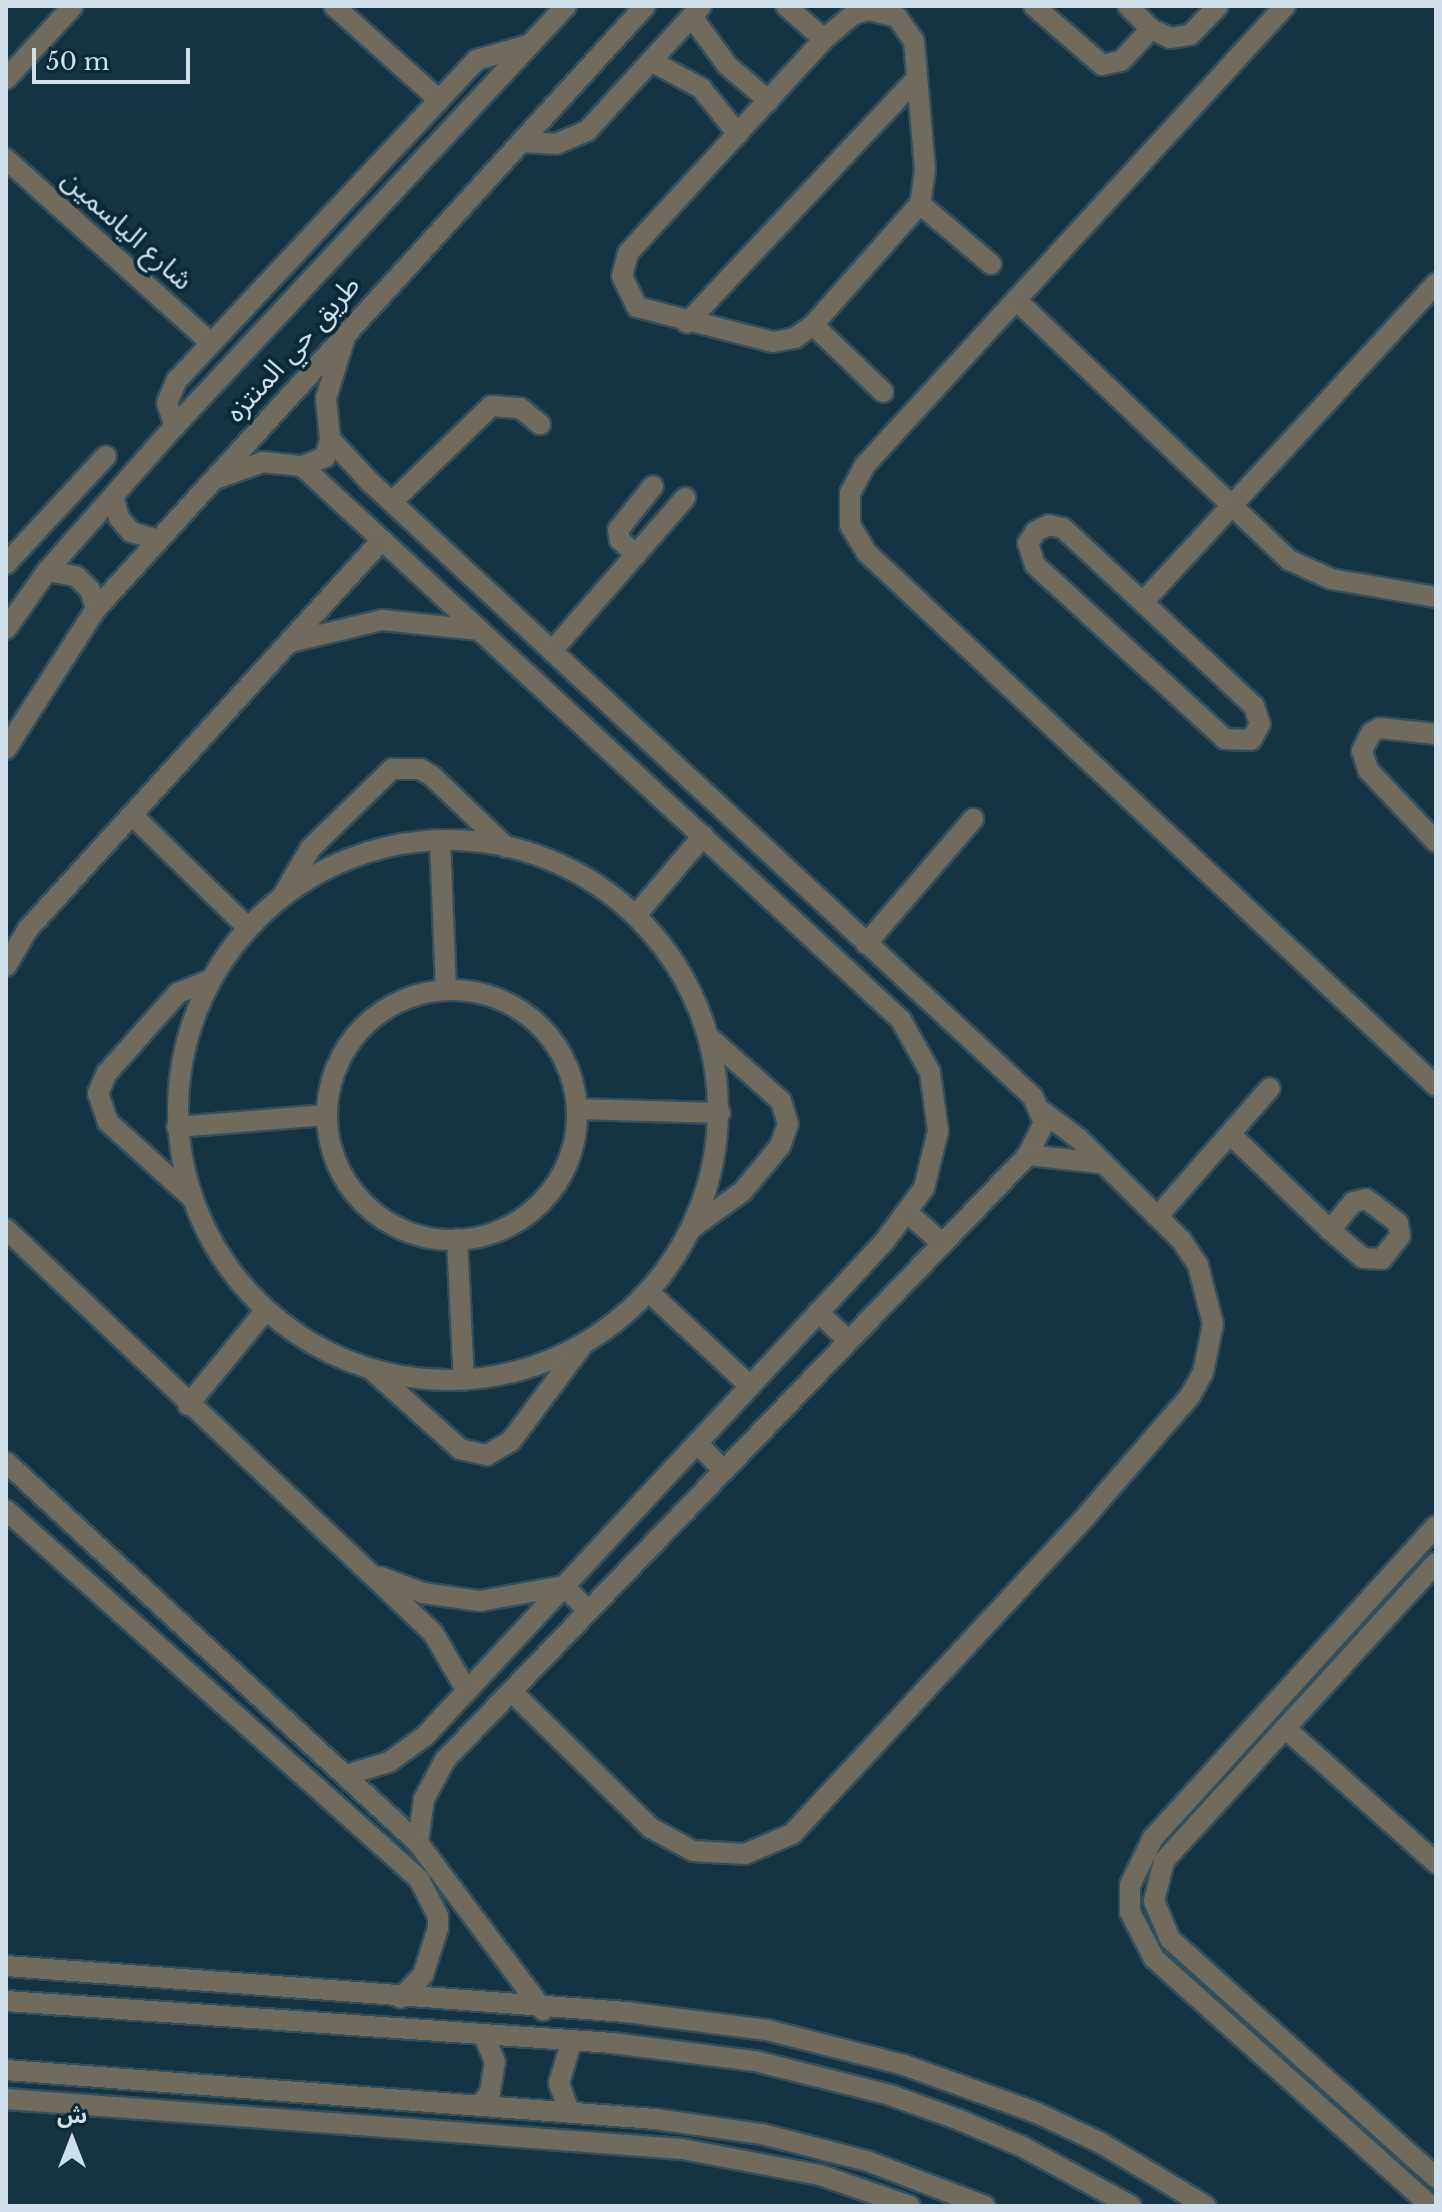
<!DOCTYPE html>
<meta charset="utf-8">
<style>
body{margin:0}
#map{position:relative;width:1442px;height:2212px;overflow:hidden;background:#143343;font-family:"Libre Baskerville","Noto Sans Arabic",serif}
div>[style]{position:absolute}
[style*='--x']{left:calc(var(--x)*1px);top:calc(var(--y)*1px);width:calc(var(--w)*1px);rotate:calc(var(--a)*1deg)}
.roads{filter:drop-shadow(2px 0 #324f5e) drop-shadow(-2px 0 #324f5e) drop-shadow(0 2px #324f5e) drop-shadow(0 -2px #324f5e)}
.minor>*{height:20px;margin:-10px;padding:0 10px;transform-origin:10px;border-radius:10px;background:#706b5d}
.minor>.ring{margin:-10px;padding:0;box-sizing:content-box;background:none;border:20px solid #706b5d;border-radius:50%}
span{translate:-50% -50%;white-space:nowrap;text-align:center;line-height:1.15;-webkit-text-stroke:8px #092938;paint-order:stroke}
.street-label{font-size:28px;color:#cfe0eb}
.frame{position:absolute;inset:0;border:8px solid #cfe0eb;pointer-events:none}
.north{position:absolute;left:32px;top:2100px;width:80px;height:80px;-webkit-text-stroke:6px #092938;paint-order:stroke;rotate:0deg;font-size:22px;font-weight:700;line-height:32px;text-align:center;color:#cfe0eb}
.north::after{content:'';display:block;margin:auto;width:28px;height:36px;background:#cfe0eb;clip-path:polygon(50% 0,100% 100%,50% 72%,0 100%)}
.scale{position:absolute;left:32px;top:48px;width:158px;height:36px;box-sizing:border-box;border:4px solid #cfe0eb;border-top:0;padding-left:10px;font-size:24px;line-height:28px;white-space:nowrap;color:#cfe0eb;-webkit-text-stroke:6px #092938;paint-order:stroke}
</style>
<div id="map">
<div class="roads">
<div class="minor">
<i style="--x:334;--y:6;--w:141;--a:41.8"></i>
<i style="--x:786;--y:6;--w:50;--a:41"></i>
<i style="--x:1034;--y:6;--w:90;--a:40.9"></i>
<i style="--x:1102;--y:65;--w:19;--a:-12"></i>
<i style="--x:1121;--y:61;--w:44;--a:-46.8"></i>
<i style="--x:1128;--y:6;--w:33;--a:45"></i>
<i style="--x:1151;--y:29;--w:21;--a:25"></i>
<i style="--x:1170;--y:38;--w:20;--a:-9"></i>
<i style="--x:1190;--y:35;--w:40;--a:-46"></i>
<i style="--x:1285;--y:6;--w:622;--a:132.46"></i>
<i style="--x:865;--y:465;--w:32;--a:118"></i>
<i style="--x:850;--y:493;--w:32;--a:90"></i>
<i style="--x:850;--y:525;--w:31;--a:59"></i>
<i style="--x:866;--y:552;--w:781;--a:43.13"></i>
<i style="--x:869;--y:10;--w:29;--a:14"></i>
<i style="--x:897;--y:17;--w:29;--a:55"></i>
<i style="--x:914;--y:41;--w:129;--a:85.1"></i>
<i style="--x:925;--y:170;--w:34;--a:98"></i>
<i style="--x:920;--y:204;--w:162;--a:131.5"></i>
<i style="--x:813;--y:325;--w:22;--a:144"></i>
<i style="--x:795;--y:338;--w:22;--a:170"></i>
<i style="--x:773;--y:342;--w:140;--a:-165.6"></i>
<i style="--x:637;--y:307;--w:34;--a:-116"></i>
<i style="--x:622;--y:276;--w:24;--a:-75"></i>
<i style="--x:628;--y:253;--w:290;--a:-47.5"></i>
<i style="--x:824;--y:39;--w:39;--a:-40"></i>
<i style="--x:854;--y:14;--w:16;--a:-15"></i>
<i style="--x:692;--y:17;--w:59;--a:53.9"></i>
<i style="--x:727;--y:65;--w:55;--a:40.6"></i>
<i style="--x:651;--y:61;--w:57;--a:28.4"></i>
<i style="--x:701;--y:88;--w:59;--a:51.2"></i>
<i style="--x:6;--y:79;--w:99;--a:-47.5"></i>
<i style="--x:521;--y:142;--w:35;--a:3"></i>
<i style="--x:556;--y:144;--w:34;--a:-23"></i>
<i style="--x:587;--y:131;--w:169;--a:-47.6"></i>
<i style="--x:6;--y:159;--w:275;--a:41.9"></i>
<i style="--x:920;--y:204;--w:93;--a:40.2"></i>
<i style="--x:1016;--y:300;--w:377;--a:43.6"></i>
<i style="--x:1289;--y:560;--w:46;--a:24.3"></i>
<i style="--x:1331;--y:579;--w:107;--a:9.7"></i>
<i style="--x:687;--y:323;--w:335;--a:-46.8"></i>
<i style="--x:813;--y:325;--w:97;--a:43.7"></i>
<i style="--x:175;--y:426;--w:24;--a:-109"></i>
<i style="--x:167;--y:403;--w:25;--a:-67"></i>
<i style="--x:177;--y:380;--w:438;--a:-46.9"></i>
<i style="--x:476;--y:60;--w:57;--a:-16.2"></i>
<i style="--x:330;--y:439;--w:59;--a:47.1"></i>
<i style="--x:370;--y:482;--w:904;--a:42.85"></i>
<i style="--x:1033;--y:1097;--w:28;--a:67"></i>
<i style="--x:1044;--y:1123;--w:36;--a:117"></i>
<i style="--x:1028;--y:1155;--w:840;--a:133.94"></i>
<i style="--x:445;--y:1760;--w:44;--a:118.3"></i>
<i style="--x:424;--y:1799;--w:44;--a:97.8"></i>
<i style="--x:302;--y:466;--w:816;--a:42.76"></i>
<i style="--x:901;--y:1020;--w:60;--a:60.9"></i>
<i style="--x:930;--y:1072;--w:60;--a:82.3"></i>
<i style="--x:938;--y:1131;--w:59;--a:103.8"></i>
<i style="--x:924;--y:1188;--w:67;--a:126.5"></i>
<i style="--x:884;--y:1242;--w:674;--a:132.9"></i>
<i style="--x:425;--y:1736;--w:44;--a:144.2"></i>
<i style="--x:389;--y:1762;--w:45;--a:163.2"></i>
<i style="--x:215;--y:479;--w:51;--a:-19.5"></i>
<i style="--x:263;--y:462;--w:39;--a:6"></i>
<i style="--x:302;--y:466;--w:25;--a:-21"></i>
<i style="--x:325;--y:457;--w:19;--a:-74"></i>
<i style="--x:330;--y:439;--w:41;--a:-95.6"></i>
<i style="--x:326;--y:398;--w:64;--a:-72.7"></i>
<i style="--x:114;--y:499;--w:20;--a:75"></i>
<i style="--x:119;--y:518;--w:18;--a:49"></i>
<i style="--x:131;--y:532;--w:29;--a:16"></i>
<i style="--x:392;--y:502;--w:138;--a:-44.1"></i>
<i style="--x:491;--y:406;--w:29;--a:4"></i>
<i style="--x:520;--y:408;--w:26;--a:39"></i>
<i style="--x:1049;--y:525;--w:14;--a:12"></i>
<i style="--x:1063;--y:528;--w:261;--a:43"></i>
<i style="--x:1254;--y:706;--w:19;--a:72"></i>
<i style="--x:1260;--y:724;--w:18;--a:119"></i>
<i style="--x:1251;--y:740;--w:26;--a:-178"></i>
<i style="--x:1225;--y:739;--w:258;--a:-137.5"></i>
<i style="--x:1035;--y:565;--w:23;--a:-108"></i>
<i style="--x:1028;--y:543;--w:14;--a:-56"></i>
<i style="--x:1036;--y:531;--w:14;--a:-25"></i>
<i style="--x:636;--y:555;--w:22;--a:-137"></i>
<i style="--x:620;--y:540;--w:10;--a:-101"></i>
<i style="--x:618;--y:530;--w:56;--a:-51.5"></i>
<i style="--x:6;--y:564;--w:147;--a:-47.2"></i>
<i style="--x:47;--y:571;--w:29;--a:10"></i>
<i style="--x:76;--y:576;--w:20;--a:45"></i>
<i style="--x:90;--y:590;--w:20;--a:72"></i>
<i style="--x:1144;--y:601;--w:432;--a:-47.4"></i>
<i style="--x:6;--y:629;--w:71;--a:-54.7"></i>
<i style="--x:47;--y:571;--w:193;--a:-48.6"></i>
<i style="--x:175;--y:426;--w:574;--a:-47.05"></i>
<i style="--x:291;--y:642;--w:94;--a:-13.6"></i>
<i style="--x:382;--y:620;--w:98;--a:5.9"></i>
<i style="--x:552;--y:651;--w:203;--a:-49"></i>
<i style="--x:1436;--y:734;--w:56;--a:-173.9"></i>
<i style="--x:1380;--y:728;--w:10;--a:151"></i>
<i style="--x:1371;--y:733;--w:20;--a:117"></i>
<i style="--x:1362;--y:751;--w:20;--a:72"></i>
<i style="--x:1368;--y:770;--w:99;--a:46.6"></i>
<i style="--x:6;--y:749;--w:166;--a:-57.3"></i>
<i style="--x:96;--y:609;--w:815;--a:-47.68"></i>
<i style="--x:132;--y:815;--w:162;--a:44.2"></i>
<i class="ring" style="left:178px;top:840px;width:520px;height:520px"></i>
<i style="--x:440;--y:840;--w:150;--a:87.7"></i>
<i style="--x:282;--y:897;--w:56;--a:-59.7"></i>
<i style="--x:310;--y:849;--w:115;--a:-44.3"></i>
<i style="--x:392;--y:769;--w:28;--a:0"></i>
<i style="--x:420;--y:769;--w:14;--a:30"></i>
<i style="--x:432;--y:776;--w:103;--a:43.8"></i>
<i style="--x:636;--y:915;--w:104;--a:-49.7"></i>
<i style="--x:866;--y:944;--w:165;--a:-49.4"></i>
<i style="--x:6;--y:966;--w:43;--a:-59.3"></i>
<i style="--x:28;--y:929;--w:526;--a:-47.7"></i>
<i class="ring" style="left:327px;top:990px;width:230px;height:230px"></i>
<i style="--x:577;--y:1109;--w:143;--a:1.6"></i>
<i style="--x:177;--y:1127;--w:149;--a:-4.6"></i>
<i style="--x:1230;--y:1134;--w:139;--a:43.8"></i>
<i style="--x:1330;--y:1230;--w:43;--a:40.3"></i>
<i style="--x:1363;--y:1258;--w:19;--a:3"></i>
<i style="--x:1382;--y:1259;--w:29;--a:-52"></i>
<i style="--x:1400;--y:1236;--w:13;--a:-99"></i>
<i style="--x:1398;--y:1223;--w:40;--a:-143"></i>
<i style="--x:1366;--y:1199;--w:13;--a:167"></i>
<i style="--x:1353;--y:1202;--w:36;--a:129"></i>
<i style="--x:1028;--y:1155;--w:71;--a:6.4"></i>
<i style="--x:191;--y:1197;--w:112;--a:-137.9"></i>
<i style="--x:108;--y:1122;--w:31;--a:-109"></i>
<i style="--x:98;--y:1093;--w:22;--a:-66"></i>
<i style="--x:107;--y:1073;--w:107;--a:-48.4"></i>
<i style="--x:178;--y:993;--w:35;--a:-22"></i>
<i style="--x:909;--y:1214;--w:44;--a:41.3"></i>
<i style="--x:1157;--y:1217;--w:171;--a:-48.8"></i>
<i style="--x:692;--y:1228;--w:62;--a:-35.8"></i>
<i style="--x:742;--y:1192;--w:60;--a:-50.4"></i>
<i style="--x:780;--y:1146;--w:23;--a:-70"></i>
<i style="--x:788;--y:1124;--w:24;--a:-107"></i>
<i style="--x:781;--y:1101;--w:95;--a:-138.4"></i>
<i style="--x:6;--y:1229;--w:588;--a:43.41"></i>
<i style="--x:433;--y:1633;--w:67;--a:59.6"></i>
<i style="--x:457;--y:1239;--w:141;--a:87.2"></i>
<i style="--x:649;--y:1292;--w:138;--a:42.9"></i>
<i style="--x:818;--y:1312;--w:42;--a:43.1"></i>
<i style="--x:372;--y:1370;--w:118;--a:41.9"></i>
<i style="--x:460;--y:1449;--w:28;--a:13"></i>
<i style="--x:487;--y:1455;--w:28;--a:-30"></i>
<i style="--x:511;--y:1441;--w:117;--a:-53.3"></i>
<i style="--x:188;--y:1405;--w:123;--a:-50.6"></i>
<i style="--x:697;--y:1443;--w:39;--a:46"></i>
<i style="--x:6;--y:1462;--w:561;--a:42.76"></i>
<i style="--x:418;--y:1843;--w:209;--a:53.2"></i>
<i style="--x:6;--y:1510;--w:554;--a:41.78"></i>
<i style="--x:419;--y:1879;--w:42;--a:62.8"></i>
<i style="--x:438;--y:1916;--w:12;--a:90"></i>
<i style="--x:438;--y:1928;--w:49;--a:107.7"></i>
<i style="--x:423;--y:1975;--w:32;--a:134"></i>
<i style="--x:1436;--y:1563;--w:403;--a:132.4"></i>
<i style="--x:1164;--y:1861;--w:41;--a:104"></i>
<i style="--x:1154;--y:1901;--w:41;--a:67.2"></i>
<i style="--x:1170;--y:1939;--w:358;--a:41.9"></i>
<i style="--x:381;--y:1577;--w:45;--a:20.9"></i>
<i style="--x:423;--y:1593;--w:58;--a:8"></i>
<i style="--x:480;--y:1601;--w:85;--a:-10.1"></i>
<i style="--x:564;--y:1586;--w:35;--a:46"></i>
<i style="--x:511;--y:1691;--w:196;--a:44.4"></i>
<i style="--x:651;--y:1828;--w:48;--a:28.7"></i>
<i style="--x:693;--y:1851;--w:52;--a:3.3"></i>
<i style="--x:745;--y:1854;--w:51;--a:-23.1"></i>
<i style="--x:792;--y:1834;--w:434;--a:-47.2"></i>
<i style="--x:1087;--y:1515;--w:157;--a:-49.1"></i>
<i style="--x:1190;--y:1396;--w:26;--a:-61"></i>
<i style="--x:1203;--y:1373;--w:50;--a:-78.5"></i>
<i style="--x:1213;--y:1324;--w:61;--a:-104.3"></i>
<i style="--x:1198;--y:1265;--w:30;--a:-124"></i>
<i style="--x:1181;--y:1240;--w:144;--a:-135.3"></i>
<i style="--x:1079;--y:1139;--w:46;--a:-142.9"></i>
<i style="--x:1285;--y:1728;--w:203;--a:41.8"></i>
<i style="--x:6;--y:1966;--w:622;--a:4.24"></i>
<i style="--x:626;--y:2012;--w:142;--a:7.3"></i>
<i style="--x:767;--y:2030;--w:141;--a:14.3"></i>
<i style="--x:904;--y:2065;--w:141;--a:19.8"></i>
<i style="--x:1037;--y:2113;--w:71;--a:25.1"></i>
<i style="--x:1101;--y:2143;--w:122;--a:31"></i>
<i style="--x:6;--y:2001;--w:607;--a:3.96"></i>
<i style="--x:612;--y:2043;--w:144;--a:7.2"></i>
<i style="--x:755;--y:2061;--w:139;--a:14.1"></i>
<i style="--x:890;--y:2095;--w:71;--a:19.7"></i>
<i style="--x:957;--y:2119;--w:69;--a:22.9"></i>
<i style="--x:1021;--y:2146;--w:125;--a:28.6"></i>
<i style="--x:6;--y:2070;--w:651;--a:4.32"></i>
<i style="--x:655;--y:2119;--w:108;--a:8"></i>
<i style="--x:762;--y:2134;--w:108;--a:14.4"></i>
<i style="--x:867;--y:2161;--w:126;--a:20.9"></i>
<i style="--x:6;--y:2099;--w:678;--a:4.23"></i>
<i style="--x:682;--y:2149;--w:140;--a:10.7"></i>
<i style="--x:820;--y:2175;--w:95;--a:19"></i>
<i style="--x:481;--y:2105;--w:16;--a:-55"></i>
<i style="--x:490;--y:2092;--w:30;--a:-81"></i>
<i style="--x:495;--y:2062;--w:30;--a:-113"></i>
<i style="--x:569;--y:2111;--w:30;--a:-110"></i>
<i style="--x:559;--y:2083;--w:45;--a:-73.2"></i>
<i style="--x:1431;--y:2206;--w:372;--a:-138.2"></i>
<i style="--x:1154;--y:1958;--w:52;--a:-117.6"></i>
<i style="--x:1130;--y:1912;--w:27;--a:-90"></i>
<i style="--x:1130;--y:1885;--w:52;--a:-63.9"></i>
<i style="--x:1153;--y:1838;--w:421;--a:-47.8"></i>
</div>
</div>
<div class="street-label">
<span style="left:127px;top:230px;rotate:42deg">شارع الياسمين</span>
<span style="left:293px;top:349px;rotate:-48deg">طريق حي المنتزه</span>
</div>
<div class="frame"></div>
<div class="north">ش</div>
<div class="scale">50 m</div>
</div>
